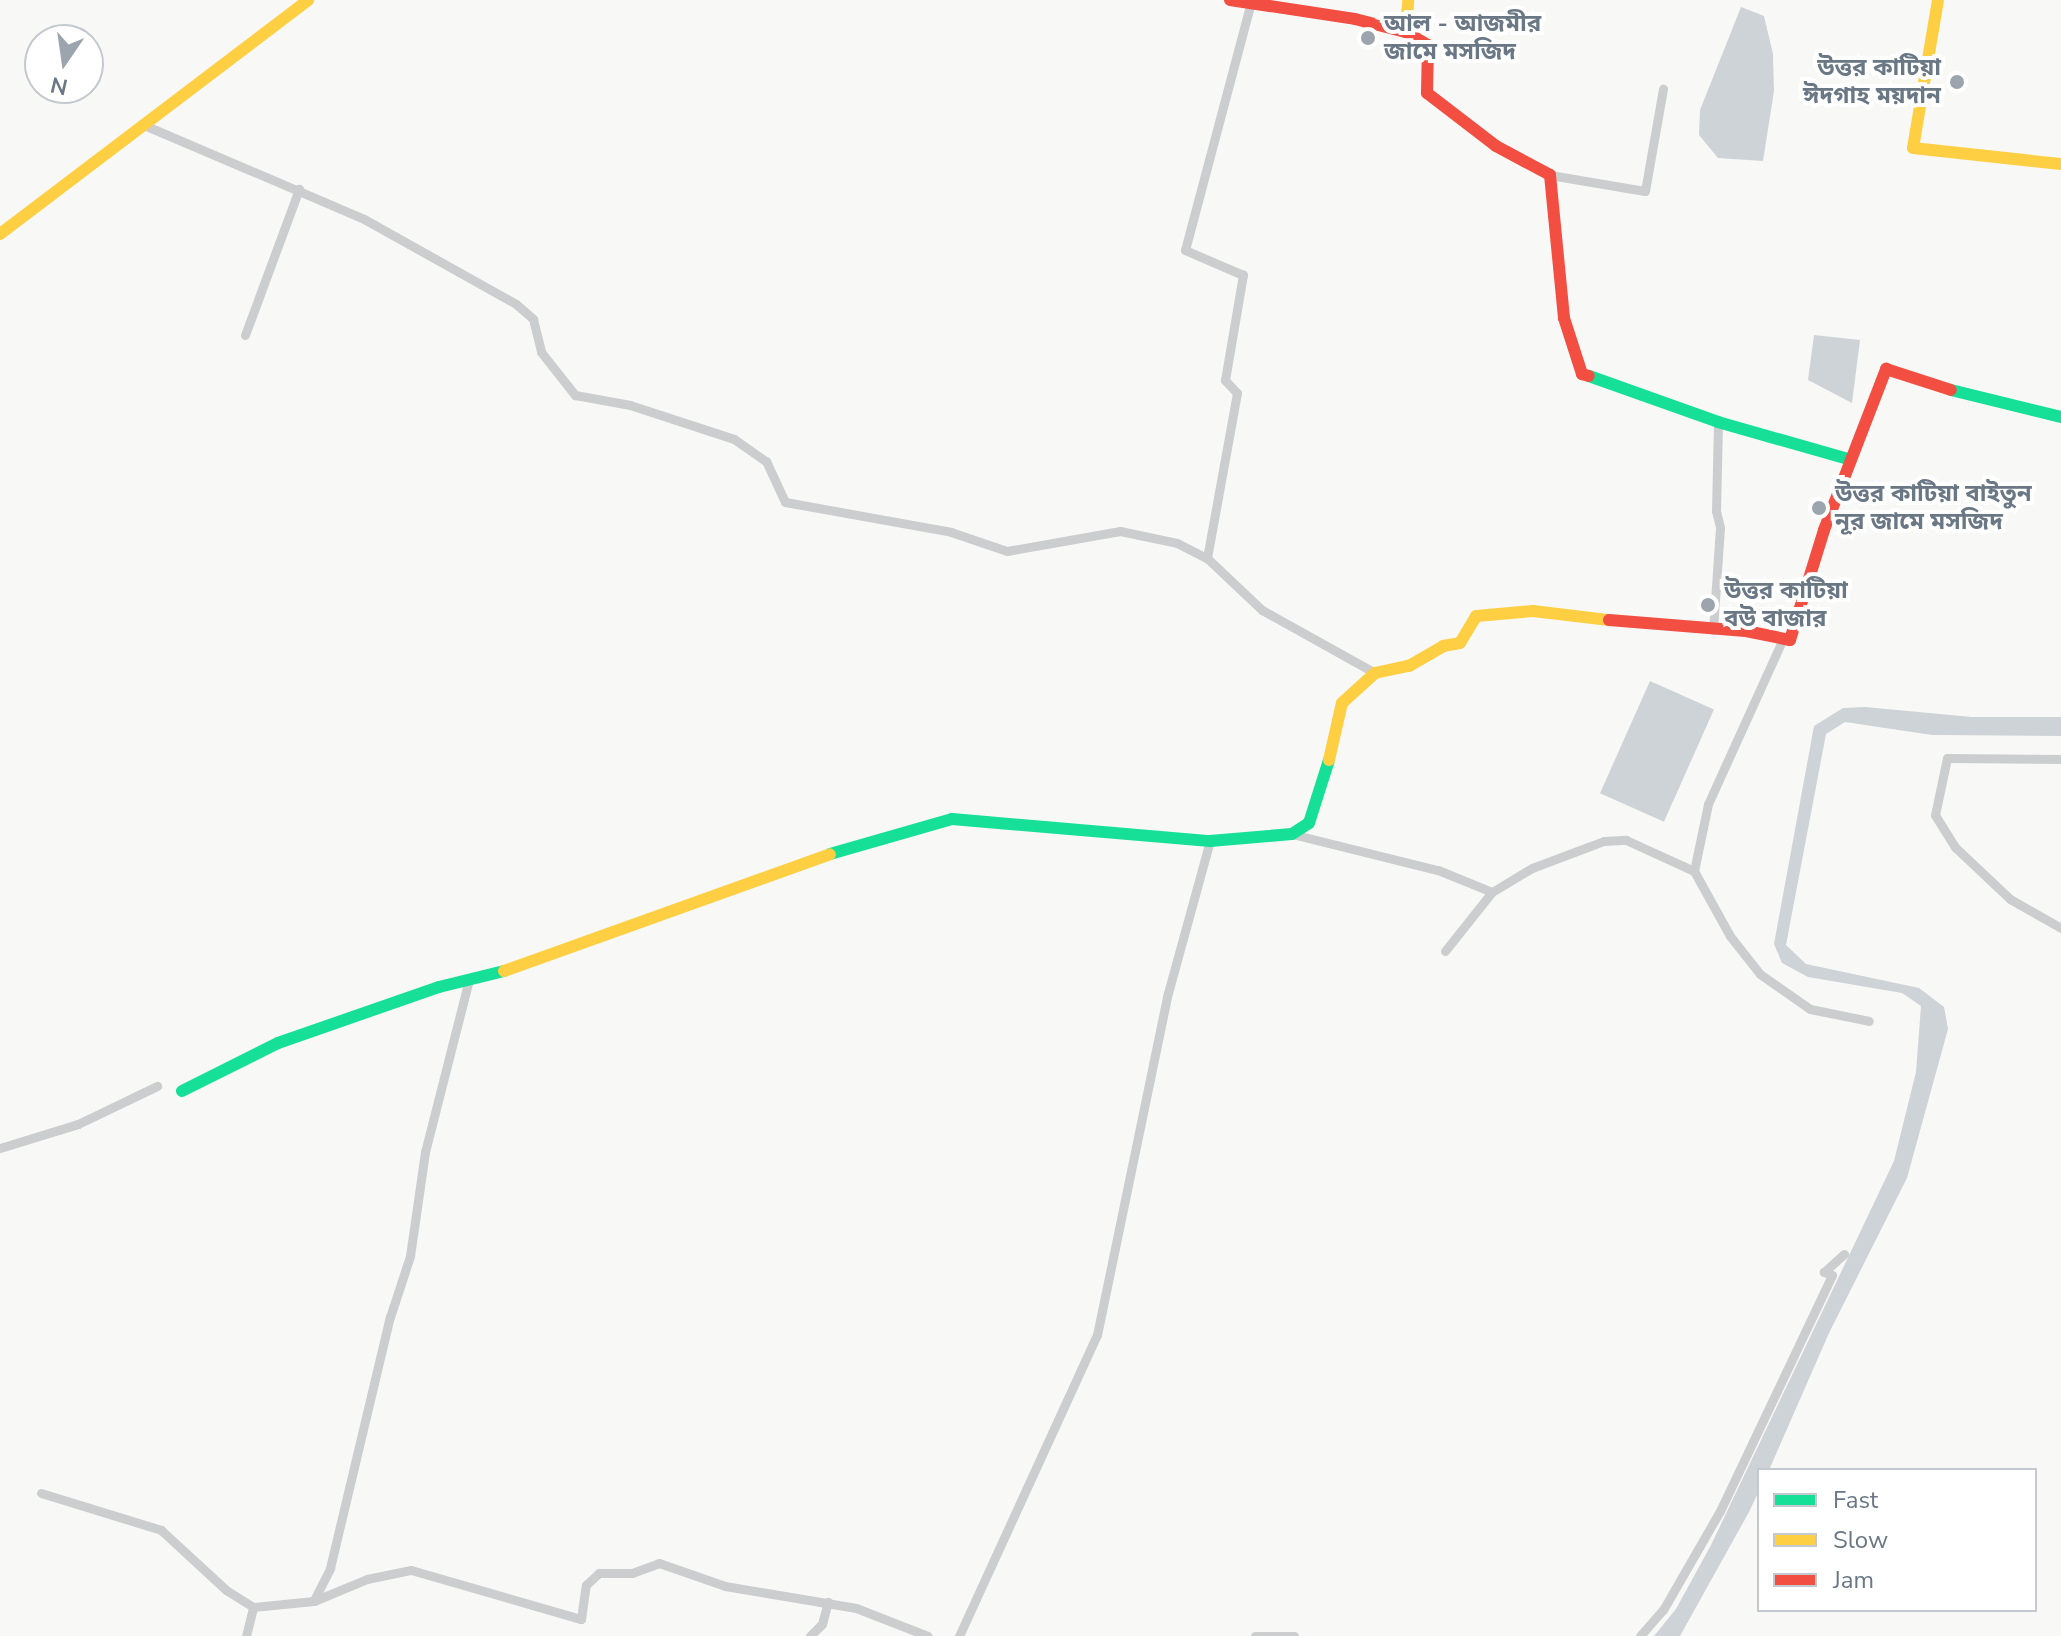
<!DOCTYPE html>
<meta charset="utf-8">
<style>
body{margin:0}
#map{position:relative;width:2061px;height:1636px;overflow:hidden;background:#f8f8f7;font-family:"Nunito Sans","Noto Sans Bengali",sans-serif}
div>[style]{position:absolute}
[style*='--x']{left:calc(var(--x)*1px);top:calc(var(--y)*1px);width:calc(var(--w)*1px);rotate:calc(var(--a)*1deg)}
.water>*{inset:0;background:#cdd3d6;transform-origin:0 0}
.street>*{height:9px;margin:-4.5px;padding:0 4.5px;transform-origin:4.5px;border-radius:4.5px;background:#cccdce}
.fast>*{height:12px;margin:-6px;padding:0 6px;transform-origin:6px;border-radius:6px;background:#16e098}
.slow>*{height:12px;margin:-6px;padding:0 6px;transform-origin:6px;border-radius:6px;background:#ffcf43}
.jam>*{height:12px;margin:-6px;padding:0 6px;transform-origin:6px;border-radius:6px;background:#f24e42}
.dots>*{width:22px;height:22px;translate:-50% -50%;box-sizing:border-box;border:4px solid #fff;border-radius:50%}
span{translate:-50% -50%;white-space:nowrap;text-align:center;line-height:1.15;-webkit-text-stroke:8px #fff;paint-order:stroke}
.poi-label{font-size:24px;color:#6a7785;font-weight:700}
.left{translate:0 -50%;text-align:left}
.right{translate:-100% -50%;text-align:right}
.legend{position:absolute;left:1757px;top:1468px;width:280px;height:144px;box-sizing:border-box;background:#fff;border:2px solid #c3c9ce;margin:0;padding:10px 14px;list-style:none;font-size:24px;color:#6a7785}
.legend li{display:flex;align-items:center;gap:16px;height:40px}
.legend b{width:40px;border:2px solid #c3c9ce}
.north{position:absolute;left:24px;top:24px;width:80px;height:80px;box-sizing:border-box;background:#fff;border:2px solid #c3c9ce;border-radius:50%;rotate:193deg;font-size:22px;font-weight:700;line-height:32px;text-align:center;color:#6a7785}
.north::after{content:'';display:block;margin:auto;width:28px;height:36px;background:#9ca4ad;clip-path:polygon(50% 0,100% 100%,50% 72%,0 100%)}
</style>
<div id="map">
<div class="water">
<i style="clip-path:polygon(1741px 7px,1764px 16px,1773px 54px,1774px 91px,1763px 161px,1718px 158px,1699px 135px,1700px 110px)"></i>
<i style="clip-path:polygon(1814px 335px,1860px 340px,1852px 403px,1808px 380px)"></i>
<i style="left:1650px;top:681px;width:70px;height:123px;rotate:24deg"></i>
<i style="clip-path:polygon(1865px 707px,1972px 717px,2061px 717px,2061px 736px,1932px 735px,1845px 722px,1826px 734px,1786px 945px,1806px 964px,1919px 988px,1944px 1007px,1948px 1029px,1907px 1178px,1829px 1333px,1769px 1470px,1759px 1470px,1759px 1491px,1749px 1512px,1680px 1636px,1654px 1636px,1676px 1609px,1711px 1545px,1894px 1161px,1916px 1072px,1921px 1006px,1902px 993px,1808px 977px,1782px 963px,1774px 944px,1814px 726px,1843px 708px)"></i>
</div>
<div class="street">
<i style="--x:144;--y:125;--w:239;--a:23.1"></i>
<i style="--x:364;--y:219;--w:174;--a:29.2"></i>
<i style="--x:516;--y:304;--w:23;--a:41"></i>
<i style="--x:533;--y:319;--w:34;--a:76"></i>
<i style="--x:541;--y:352;--w:55;--a:51.7"></i>
<i style="--x:575;--y:395;--w:56;--a:10.3"></i>
<i style="--x:630;--y:405;--w:109;--a:18.1"></i>
<i style="--x:734;--y:439;--w:39;--a:35"></i>
<i style="--x:766;--y:461;--w:45;--a:65.1"></i>
<i style="--x:785;--y:502;--w:169;--a:10.2"></i>
<i style="--x:951;--y:532;--w:59;--a:18.7"></i>
<i style="--x:1007;--y:551;--w:115;--a:-10"></i>
<i style="--x:1120;--y:531;--w:58;--a:11.9"></i>
<i style="--x:1177;--y:543;--w:34;--a:27"></i>
<i style="--x:1207;--y:558;--w:76;--a:43.4"></i>
<i style="--x:1262;--y:610;--w:129;--a:29.1"></i>
<i style="--x:1550;--y:175;--w:96;--a:9.6"></i>
<i style="--x:1645;--y:191;--w:104;--a:-80"></i>
<i style="--x:245;--y:335;--w:156;--a:-69.7"></i>
<i style="--x:1207;--y:558;--w:168;--a:-79.7"></i>
<i style="--x:1237;--y:393;--w:18;--a:-133"></i>
<i style="--x:1225;--y:380;--w:107;--a:-80.3"></i>
<i style="--x:1243;--y:275;--w:63;--a:-156.7"></i>
<i style="--x:1185;--y:250;--w:253;--a:-75.1"></i>
<i style="--x:1713;--y:630;--w:103;--a:-86.1"></i>
<i style="--x:1720;--y:527;--w:16;--a:-104"></i>
<i style="--x:1716;--y:511;--w:89;--a:-88.7"></i>
<i style="--x:2061;--y:759;--w:114;--a:-179.5"></i>
<i style="--x:1947;--y:758;--w:58;--a:101.9"></i>
<i style="--x:1935;--y:815;--w:39;--a:58"></i>
<i style="--x:1956;--y:848;--w:74;--a:43.4"></i>
<i style="--x:2010;--y:899;--w:59;--a:29.6"></i>
<i style="--x:1292;--y:834;--w:150;--a:13.9"></i>
<i style="--x:1438;--y:870;--w:58;--a:22.2"></i>
<i style="--x:1492;--y:892;--w:47;--a:-31"></i>
<i style="--x:1532;--y:868;--w:77;--a:-20.6"></i>
<i style="--x:1604;--y:841;--w:22;--a:-3"></i>
<i style="--x:1626;--y:840;--w:75;--a:24.5"></i>
<i style="--x:1694;--y:871;--w:68;--a:-78.2"></i>
<i style="--x:1708;--y:804;--w:179;--a:-65.6"></i>
<i style="--x:1694;--y:871;--w:74;--a:61"></i>
<i style="--x:1730;--y:936;--w:48;--a:51.7"></i>
<i style="--x:1760;--y:974;--w:61;--a:35"></i>
<i style="--x:1810;--y:1009;--w:60;--a:11.5"></i>
<i style="--x:1445;--y:951;--w:75;--a:-51.5"></i>
<i style="--x:0;--y:1148;--w:82;--a:-17.1"></i>
<i style="--x:78;--y:1124;--w:88;--a:-25.7"></i>
<i style="--x:41;--y:1493;--w:126;--a:17.1"></i>
<i style="--x:161;--y:1530;--w:88;--a:42.7"></i>
<i style="--x:226;--y:1590;--w:32;--a:32"></i>
<i style="--x:314;--y:1600;--w:36;--a:-63"></i>
<i style="--x:330;--y:1568;--w:258;--a:-76.6"></i>
<i style="--x:390;--y:1317;--w:64;--a:-71.8"></i>
<i style="--x:410;--y:1256;--w:105;--a:-81.8"></i>
<i style="--x:425;--y:1152;--w:178;--a:-75.7"></i>
<i style="--x:246;--y:1636;--w:30;--a:-76"></i>
<i style="--x:253;--y:1607;--w:61;--a:-5.6"></i>
<i style="--x:314;--y:1601;--w:57;--a:-22.5"></i>
<i style="--x:367;--y:1579;--w:45;--a:-11.6"></i>
<i style="--x:411;--y:1570;--w:177;--a:16.1"></i>
<i style="--x:581;--y:1619;--w:34;--a:-82"></i>
<i style="--x:586;--y:1585;--w:18;--a:-43"></i>
<i style="--x:599;--y:1573;--w:33;--a:0"></i>
<i style="--x:632;--y:1573;--w:29;--a:-20"></i>
<i style="--x:659;--y:1563;--w:70;--a:19.2"></i>
<i style="--x:725;--y:1586;--w:133;--a:9.5"></i>
<i style="--x:856;--y:1608;--w:77;--a:21.3"></i>
<i style="--x:810;--y:1636;--w:17;--a:-45"></i>
<i style="--x:822;--y:1624;--w:23;--a:-75"></i>
<i style="--x:959;--y:1636;--w:331;--a:-65.4"></i>
<i style="--x:1097;--y:1335;--w:349;--a:-78.3"></i>
<i style="--x:1168;--y:993;--w:158;--a:-74.6"></i>
<i style="--x:1255;--y:1636;--w:39;--a:0"></i>
<i style="--x:1640;--y:1636;--w:35;--a:-49"></i>
<i style="--x:1663;--y:1610;--w:114;--a:-60.1"></i>
<i style="--x:1720;--y:1511;--w:261;--a:-64.6"></i>
<i style="--x:1832;--y:1275;--w:9;--a:-159"></i>
<i style="--x:1824;--y:1272;--w:27;--a:-42"></i>
</div>
<div class="fast">
<i style="--x:1589;--y:376;--w:137;--a:19.6"></i>
<i style="--x:1718;--y:422;--w:138;--a:15.9"></i>
<i style="--x:1951;--y:390;--w:113;--a:13.8"></i>
<i style="--x:830;--y:854;--w:127;--a:-16"></i>
<i style="--x:952;--y:819;--w:259;--a:4.9"></i>
<i style="--x:1210;--y:841;--w:82;--a:-4.9"></i>
<i style="--x:1292;--y:834;--w:20;--a:-33"></i>
<i style="--x:1309;--y:823;--w:66;--a:-72.4"></i>
<i style="--x:182;--y:1091;--w:107;--a:-26.6"></i>
<i style="--x:278;--y:1043;--w:170;--a:-19.2"></i>
<i style="--x:439;--y:987;--w:67;--a:-13.8"></i>
</div>
<div class="slow">
<i style="--x:1938;--y:0;--w:150;--a:99.6"></i>
<i style="--x:1913;--y:148;--w:149;--a:6.2"></i>
<i style="--x:1406;--y:32;--w:32;--a:-86"></i>
<i style="--x:0;--y:234;--w:387;--a:-37.2"></i>
<i style="--x:1329;--y:760;--w:58;--a:-77.2"></i>
<i style="--x:1342;--y:703;--w:45;--a:-42.3"></i>
<i style="--x:1375;--y:673;--w:35;--a:-12"></i>
<i style="--x:1409;--y:666;--w:39;--a:-30"></i>
<i style="--x:1443;--y:646;--w:17;--a:-10"></i>
<i style="--x:1460;--y:643;--w:31;--a:-59"></i>
<i style="--x:1476;--y:616;--w:57;--a:-5"></i>
<i style="--x:1533;--y:611;--w:77;--a:6.8"></i>
<i style="--x:504;--y:971;--w:346;--a:-19.7"></i>
</div>
<div class="jam">
<i style="--x:1230;--y:0;--w:126;--a:8.6"></i>
<i style="--x:1355;--y:19;--w:53;--a:14.3"></i>
<i style="--x:1406;--y:32;--w:26;--a:31"></i>
<i style="--x:1428;--y:45;--w:48;--a:91.2"></i>
<i style="--x:1427;--y:93;--w:87;--a:37.5"></i>
<i style="--x:1496;--y:146;--w:61;--a:28.2"></i>
<i style="--x:1550;--y:175;--w:144;--a:84.4"></i>
<i style="--x:1564;--y:318;--w:59;--a:72.2"></i>
<i style="--x:1582;--y:374;--w:7;--a:16"></i>
<i style="--x:1609;--y:620;--w:137;--a:4.6"></i>
<i style="--x:1746;--y:631;--w:45;--a:11.6"></i>
<i style="--x:1790;--y:640;--w:115;--a:-72.8"></i>
<i style="--x:1824;--y:530;--w:173;--a:-68.9"></i>
<i style="--x:1886;--y:369;--w:68;--a:17.9"></i>
</div>
<div class="dots">
<i style="left:1368px;top:38px;background:#9ca4ad"></i>
<i style="left:1957px;top:82px;background:#9ca4ad"></i>
<i style="left:1819px;top:508px;background:#9ca4ad"></i>
<i style="left:1708px;top:605px;background:#9ca4ad"></i>
</div>
<div class="poi-label">
<span class="left" style="left:1384px;top:38px">আল - আজমীর<br>জামে মসজিদ</span>
<span class="right" style="left:1941px;top:82px">উত্তর কাটিয়া<br>ঈদগাহ ময়দান</span>
<span class="left" style="left:1835px;top:508px">উত্তর কাটিয়া বাইতুন<br>নূর জামে মসজিদ</span>
<span class="left" style="left:1724px;top:605px">উত্তর কাটিয়া<br>বউ বাজার</span>
</div>
<ul class="legend">
<li><b style="height:10px;background:#16e098"></b>Fast</li>
<li><b style="height:10px;background:#ffcf43"></b>Slow</li>
<li><b style="height:10px;background:#f24e42"></b>Jam</li>
</ul>
<div class="north">N</div>
</div>
